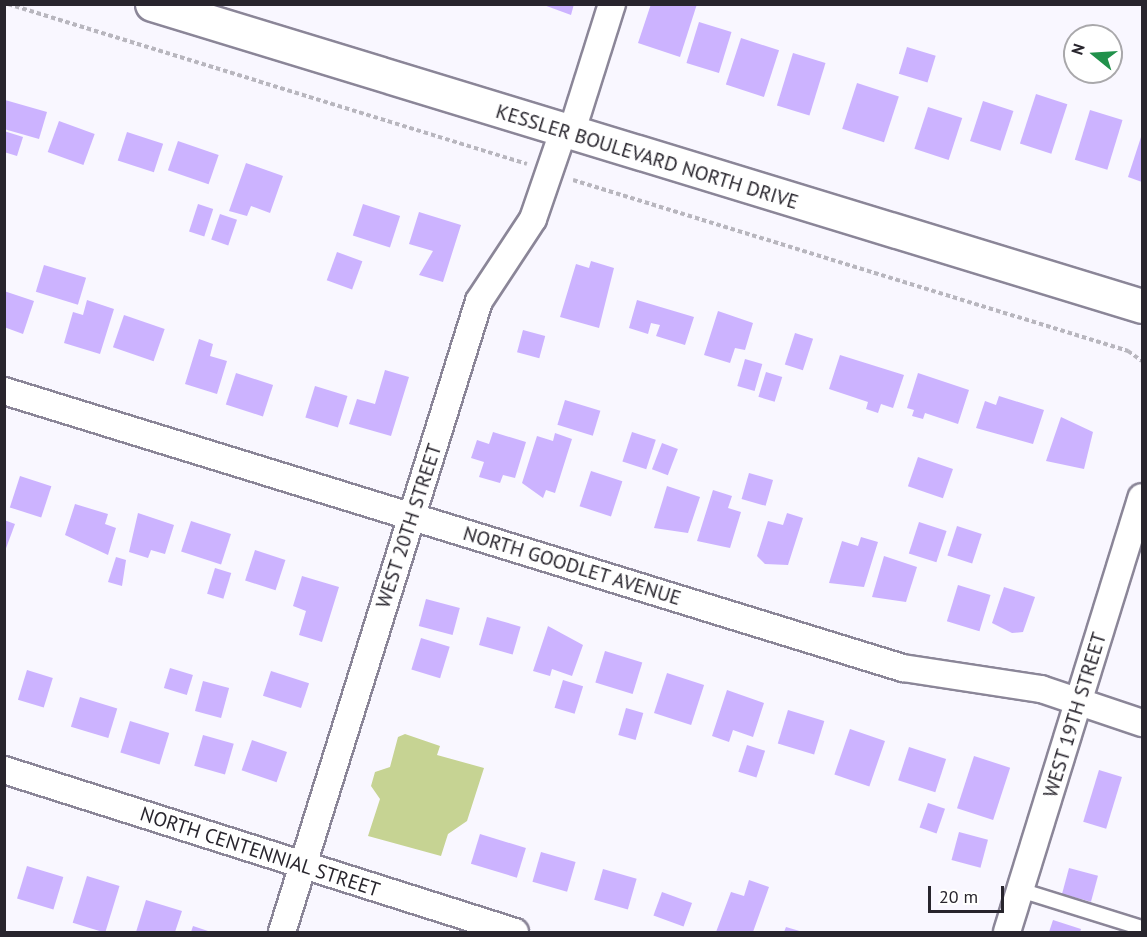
<!DOCTYPE html>
<style>
body{margin:0}
#map{position:relative;width:1147px;height:937px;overflow:hidden;background:#f9f7ff;font-family:"PT Sans",sans-serif}
div>[style]{position:absolute}
[style*='--x']{left:calc(var(--x)*1px);top:calc(var(--y)*1px);width:calc(var(--w)*1px);rotate:calc(var(--a)*1deg)}
.green>*{inset:0;background:#c6d393}
.building>*{inset:0;background:#ccb3ff;transform-origin:0 0}
.path>*{height:4px;margin-top:-2px;transform-origin:0;background:repeating-linear-gradient(90deg,#b8b6be 0 4.5px,transparent 0 7.5px)}
.roads{filter:drop-shadow(2px 0 #8b8698) drop-shadow(-2px 0 #8b8698) drop-shadow(0 2px #8b8698) drop-shadow(0 -2px #8b8698)}
.service>*{height:14px;margin:-7px;padding:0 7px;transform-origin:7px;border-radius:7px;background:#fff}
.minor>*{height:26px;margin:-13px;padding:0 13px;transform-origin:13px;border-radius:13px;background:#fff}
.secondary>*{height:33px;margin:-16.5px;padding:0 16.5px;transform-origin:16.5px;border-radius:16.5px;background:#fff}
span{translate:-50% -50%;white-space:nowrap;text-align:center;line-height:1.15;-webkit-text-stroke:5px #fff;paint-order:stroke}
.street-label{font-size:20px;color:#28252d}
.frame{position:absolute;inset:0;border:6px solid #28252d;pointer-events:none}
.north{position:absolute;left:1063px;top:24px;width:60px;height:60px;box-sizing:border-box;background:#fff;border:2px solid #a9a8ab;border-radius:50%;rotate:288deg;font-size:16px;font-weight:700;line-height:24px;text-align:center;color:#28252d}
.north::after{content:'';display:block;margin:auto;width:21px;height:27px;background:#21914b;clip-path:polygon(50% 0,100% 100%,50% 72%,0 100%)}
.scale{position:absolute;left:928px;top:886px;width:76px;height:27px;box-sizing:border-box;border:3px solid #28252d;border-top:0;padding-left:8px;font-size:18px;line-height:21px;white-space:nowrap;color:#28252d;-webkit-text-stroke:4px #fff;paint-order:stroke}
</style>
<div id="map">
<div class="green">
<i style="clip-path:polygon(405px 734px,440px 746px,437px 755px,484px 768px,467px 821px,448px 834px,441px 856px,368px 836px,380px 799px,371px 786px,375px 772px,390px 767px,398px 737px)"></i>
</div>
<div class="building">
<i style="clip-path:polygon(541px 4px,574px 4px,571px 15px)"></i>
<i style="clip-path:polygon(651px 4px,697px 4px,680px 57px,638px 43px)"></i>
<i style="left:699px;top:22px;width:34px;height:43px;rotate:17deg"></i>
<i style="left:741px;top:38px;width:40px;height:49px;rotate:18deg"></i>
<i style="left:907px;top:47px;width:30px;height:28px;rotate:17deg"></i>
<i style="left:793px;top:53px;width:34px;height:55px;rotate:17deg"></i>
<i style="left:857px;top:83px;width:44px;height:48px;rotate:18deg"></i>
<i style="left:1036px;top:94px;width:33px;height:52px;rotate:18deg"></i>
<i style="clip-path:polygon(5px 100px,47px 112px,39px 139px,4px 129px)"></i>
<i style="left:983px;top:101px;width:32px;height:42px;rotate:18deg"></i>
<i style="left:928px;top:107px;width:36px;height:44px;rotate:18deg"></i>
<i style="left:1090px;top:110px;width:34px;height:52px;rotate:17deg"></i>
<i style="left:59px;top:121px;width:38px;height:33px;rotate:20deg"></i>
<i style="clip-path:polygon(4px 131px,23px 137px,17px 156px,4px 152px)"></i>
<i style="left:127px;top:132px;width:38px;height:30px;rotate:18deg"></i>
<i style="clip-path:polygon(1142px 134px,1142px 182px,1128px 177px)"></i>
<i style="left:178px;top:141px;width:43px;height:31px;rotate:19deg"></i>
<i style="clip-path:polygon(246px 163px,283px 176px,270px 213px,251px 206px,247px 216px,229px 211px)"></i>
<i style="left:198px;top:204px;width:16px;height:29px;rotate:18deg"></i>
<i style="left:363px;top:204px;width:39px;height:33px;rotate:18deg"></i>
<i style="clip-path:polygon(419px 212px,461px 225px,443px 282px,419px 275px,433px 251px,409px 244px)"></i>
<i style="left:220px;top:214px;width:18px;height:27px;rotate:19deg"></i>
<i style="left:337px;top:252px;width:27px;height:30px;rotate:20deg"></i>
<i style="clip-path:polygon(591px 261px,614px 268px,599px 328px,560px 317px,576px 264px,589px 268px)"></i>
<i style="left:44px;top:265px;width:44px;height:28px;rotate:17deg"></i>
<i style="clip-path:polygon(4px 291px,34px 301px,23px 334px,4px 327px)"></i>
<i style="clip-path:polygon(87px 300px,114px 309px,100px 354px,64px 343px,73px 312px,83px 315px)"></i>
<i style="clip-path:polygon(637px 300px,694px 317px,685px 345px,656px 336px,660px 325px,651px 323px,648px 334px,629px 328px)"></i>
<i style="clip-path:polygon(718px 311px,753px 323px,745px 350px,735px 348px,730px 363px,704px 355px)"></i>
<i style="left:124px;top:315px;width:43px;height:34px;rotate:19deg"></i>
<i style="left:523px;top:330px;width:23px;height:23px;rotate:15deg"></i>
<i style="left:795px;top:333px;width:19px;height:33px;rotate:18deg"></i>
<i style="clip-path:polygon(199px 339px,213px 344px,210px 356px,227px 361px,217px 394px,185px 384px)"></i>
<i style="clip-path:polygon(840px 355px,904px 375px,893px 408px,881px 404px,878px 413px,866px 409px,868px 402px,829px 389px)"></i>
<i style="left:745px;top:359px;width:18px;height:28px;rotate:16deg"></i>
<i style="clip-path:polygon(385px 370px,409px 377px,391px 436px,349px 424px,357px 399px,375px 404px)"></i>
<i style="left:766px;top:372px;width:17px;height:26px;rotate:17deg"></i>
<i style="left:236px;top:373px;width:39px;height:33px;rotate:18deg"></i>
<i style="clip-path:polygon(918px 373px,969px 390px,958px 424px,925px 413px,923px 419px,912px 416px,914px 410px,907px 408px)"></i>
<i style="left:315px;top:386px;width:34px;height:33px;rotate:17deg"></i>
<i style="clip-path:polygon(999px 396px,1044px 410px,1033px 444px,976px 428px,985px 401px,996px 405px)"></i>
<i style="left:565px;top:400px;width:37px;height:26px;rotate:17deg"></i>
<i style="clip-path:polygon(1061px 417px,1093px 432px,1084px 469px,1046px 461px)"></i>
<i style="clip-path:polygon(493px 432px,526px 442px,515px 478px,503px 475px,500px 483px,479px 477px,484px 462px,471px 458px,477px 440px,489px 444px)"></i>
<i style="left:632px;top:432px;width:25px;height:31px;rotate:18deg"></i>
<i style="clip-path:polygon(555px 433px,572px 439px,555px 493px,546px 490px,543px 498px,522px 483px,537px 436px,553px 441px)"></i>
<i style="left:662px;top:443px;width:17px;height:28px;rotate:21deg"></i>
<i style="left:918px;top:457px;width:37px;height:31px;rotate:19deg"></i>
<i style="left:591px;top:471px;width:33px;height:37px;rotate:18deg"></i>
<i style="left:749px;top:473px;width:25px;height:27px;rotate:16deg"></i>
<i style="left:20px;top:476px;width:33px;height:33px;rotate:18deg"></i>
<i style="clip-path:polygon(667px 486px,700px 497px,688px 533px,654px 528px)"></i>
<i style="clip-path:polygon(713px 490px,732px 496px,728px 508px,741px 512px,730px 548px,697px 541px)"></i>
<i style="clip-path:polygon(75px 504px,108px 514px,105px 524px,116px 528px,108px 555px,65px 535px)"></i>
<i style="clip-path:polygon(138px 513px,174px 525px,165px 554px,151px 550px,148px 558px,129px 552px)"></i>
<i style="clip-path:polygon(787px 513px,803px 518px,788px 565px,765px 564px,757px 556px,768px 521px,783px 525px)"></i>
<i style="clip-path:polygon(4px 520px,15px 524px,5px 551px,4px 551px)"></i>
<i style="left:191px;top:521px;width:42px;height:32px;rotate:18deg"></i>
<i style="left:919px;top:522px;width:29px;height:33px;rotate:18deg"></i>
<i style="left:957px;top:526px;width:26px;height:31px;rotate:18deg"></i>
<i style="clip-path:polygon(861px 537px,878px 542px,864px 587px,829px 583px,842px 541px,858px 546px)"></i>
<i style="left:255px;top:550px;width:32px;height:32px;rotate:18deg"></i>
<i style="clip-path:polygon(884px 556px,917px 567px,906px 602px,872px 597px)"></i>
<i style="clip-path:polygon(116px 557px,126px 560px,122px 586px,108px 582px)"></i>
<i style="left:215px;top:568px;width:17px;height:27px;rotate:17deg"></i>
<i style="clip-path:polygon(302px 576px,339px 587px,322px 642px,299px 635px,306px 611px,293px 606px)"></i>
<i style="left:958px;top:585px;width:34px;height:38px;rotate:17deg"></i>
<i style="clip-path:polygon(1004px 587px,1035px 597px,1023px 632px,1012px 633px,992px 623px)"></i>
<i style="left:426px;top:599px;width:35px;height:28px;rotate:15deg"></i>
<i style="left:487px;top:617px;width:35px;height:29px;rotate:16deg"></i>
<i style="clip-path:polygon(548px 626px,583px 645px,572px 676px,552px 669px,550px 676px,533px 671px)"></i>
<i style="left:421px;top:638px;width:30px;height:33px;rotate:17deg"></i>
<i style="left:605px;top:651px;width:39px;height:33px;rotate:17deg"></i>
<i style="left:170px;top:668px;width:24px;height:21px;rotate:17deg"></i>
<i style="left:27px;top:670px;width:27px;height:31px;rotate:17deg"></i>
<i style="left:271px;top:671px;width:40px;height:26px;rotate:18deg"></i>
<i style="left:667px;top:673px;width:39px;height:42px;rotate:18deg"></i>
<i style="left:563px;top:680px;width:21px;height:29px;rotate:17deg"></i>
<i style="left:203px;top:681px;width:27px;height:31px;rotate:15deg"></i>
<i style="clip-path:polygon(727px 690px,764px 703px,753px 737px,733px 730px,729px 742px,712px 736px)"></i>
<i style="left:80px;top:697px;width:39px;height:31px;rotate:17deg"></i>
<i style="left:626px;top:708px;width:18px;height:28px;rotate:16deg"></i>
<i style="left:788px;top:710px;width:38px;height:35px;rotate:17deg"></i>
<i style="left:130px;top:721px;width:41px;height:33px;rotate:17deg"></i>
<i style="left:850px;top:729px;width:37px;height:48px;rotate:19deg"></i>
<i style="left:203px;top:735px;width:32px;height:32px;rotate:16deg"></i>
<i style="left:252px;top:740px;width:37px;height:32px;rotate:19deg"></i>
<i style="left:747px;top:745px;width:19px;height:28px;rotate:18deg"></i>
<i style="left:909px;top:747px;width:39px;height:35px;rotate:18deg"></i>
<i style="left:974px;top:756px;width:38px;height:55px;rotate:18deg"></i>
<i style="left:1099px;top:770px;width:24px;height:54px;rotate:17deg"></i>
<i style="left:928px;top:803px;width:18px;height:26px;rotate:19deg"></i>
<i style="left:959px;top:832px;width:30px;height:29px;rotate:15deg"></i>
<i style="left:480px;top:834px;width:48px;height:31px;rotate:17deg"></i>
<i style="left:541px;top:852px;width:36px;height:31px;rotate:16deg"></i>
<i style="left:27px;top:866px;width:38px;height:34px;rotate:17deg"></i>
<i style="left:1069px;top:868px;width:30px;height:27px;rotate:15deg"></i>
<i style="left:603px;top:869px;width:35px;height:32px;rotate:16deg"></i>
<i style="left:87px;top:876px;width:34px;height:49px;rotate:17deg"></i>
<i style="clip-path:polygon(749px 880px,769px 887px,753px 932px,716px 932px,731px 892px,744px 896px)"></i>
<i style="left:662px;top:892px;width:32px;height:25px;rotate:20deg"></i>
<i style="clip-path:polygon(146px 900px,182px 911px,175px 932px,136px 932px)"></i>
<i style="clip-path:polygon(1053px 920px,1081px 929px,1080px 932px,1049px 932px)"></i>
<i style="clip-path:polygon(193px 926px,211px 932px,191px 932px)"></i>
<i style="clip-path:polygon(786px 927px,803px 932px,784px 932px)"></i>
</div>
<div class="path">
<i style="--x:8;--y:4;--w:543;--a:17.13"></i>
<i style="--x:573;--y:180;--w:581;--a:17.12"></i>
<i style="--x:1128;--y:351;--w:17;--a:36"></i>
</div>
<div class="roads">
<div class="service">
<i style="--x:1020;--y:890;--w:128;--a:17.3"></i>
</div>
<div class="minor">
<i style="--x:571;--y:134;--w:136;--a:-72.5"></i>
<i style="--x:4;--y:391;--w:941;--a:17.13"></i>
<i style="--x:903;--y:668;--w:140;--a:8.7"></i>
<i style="--x:1041;--y:689;--w:107;--a:18.6"></i>
<i style="--x:4;--y:770;--w:536;--a:17.59"></i>
<i style="--x:282;--y:932;--w:661;--a:-72.66"></i>
<i style="--x:479;--y:301;--w:98;--a:-56.6"></i>
<i style="--x:533;--y:219;--w:92;--a:-71"></i>
<i style="--x:1007;--y:932;--w:455;--a:-72.8"></i>
</div>
<div class="secondary">
<i style="--x:152;--y:4;--w:1035;--a:16.96"></i>
</div>
</div>
<div class="street-label">
<span style="left:647px;top:157px;rotate:17deg">KESSLER BOULEVARD NORTH DRIVE</span>
<span style="left:409px;top:526px;rotate:-72deg">WEST 20TH STREET</span>
<span style="left:572px;top:566px;rotate:17deg">NORTH GOODLET AVENUE</span>
<span style="left:1075px;top:715px;rotate:-73deg">WEST 19TH STREET</span>
<span style="left:260px;top:852px;rotate:18deg">NORTH CENTENNIAL STREET</span>
</div>
<div class="frame"></div>
<div class="north">N</div>
<div class="scale">20 m</div>
</div>
